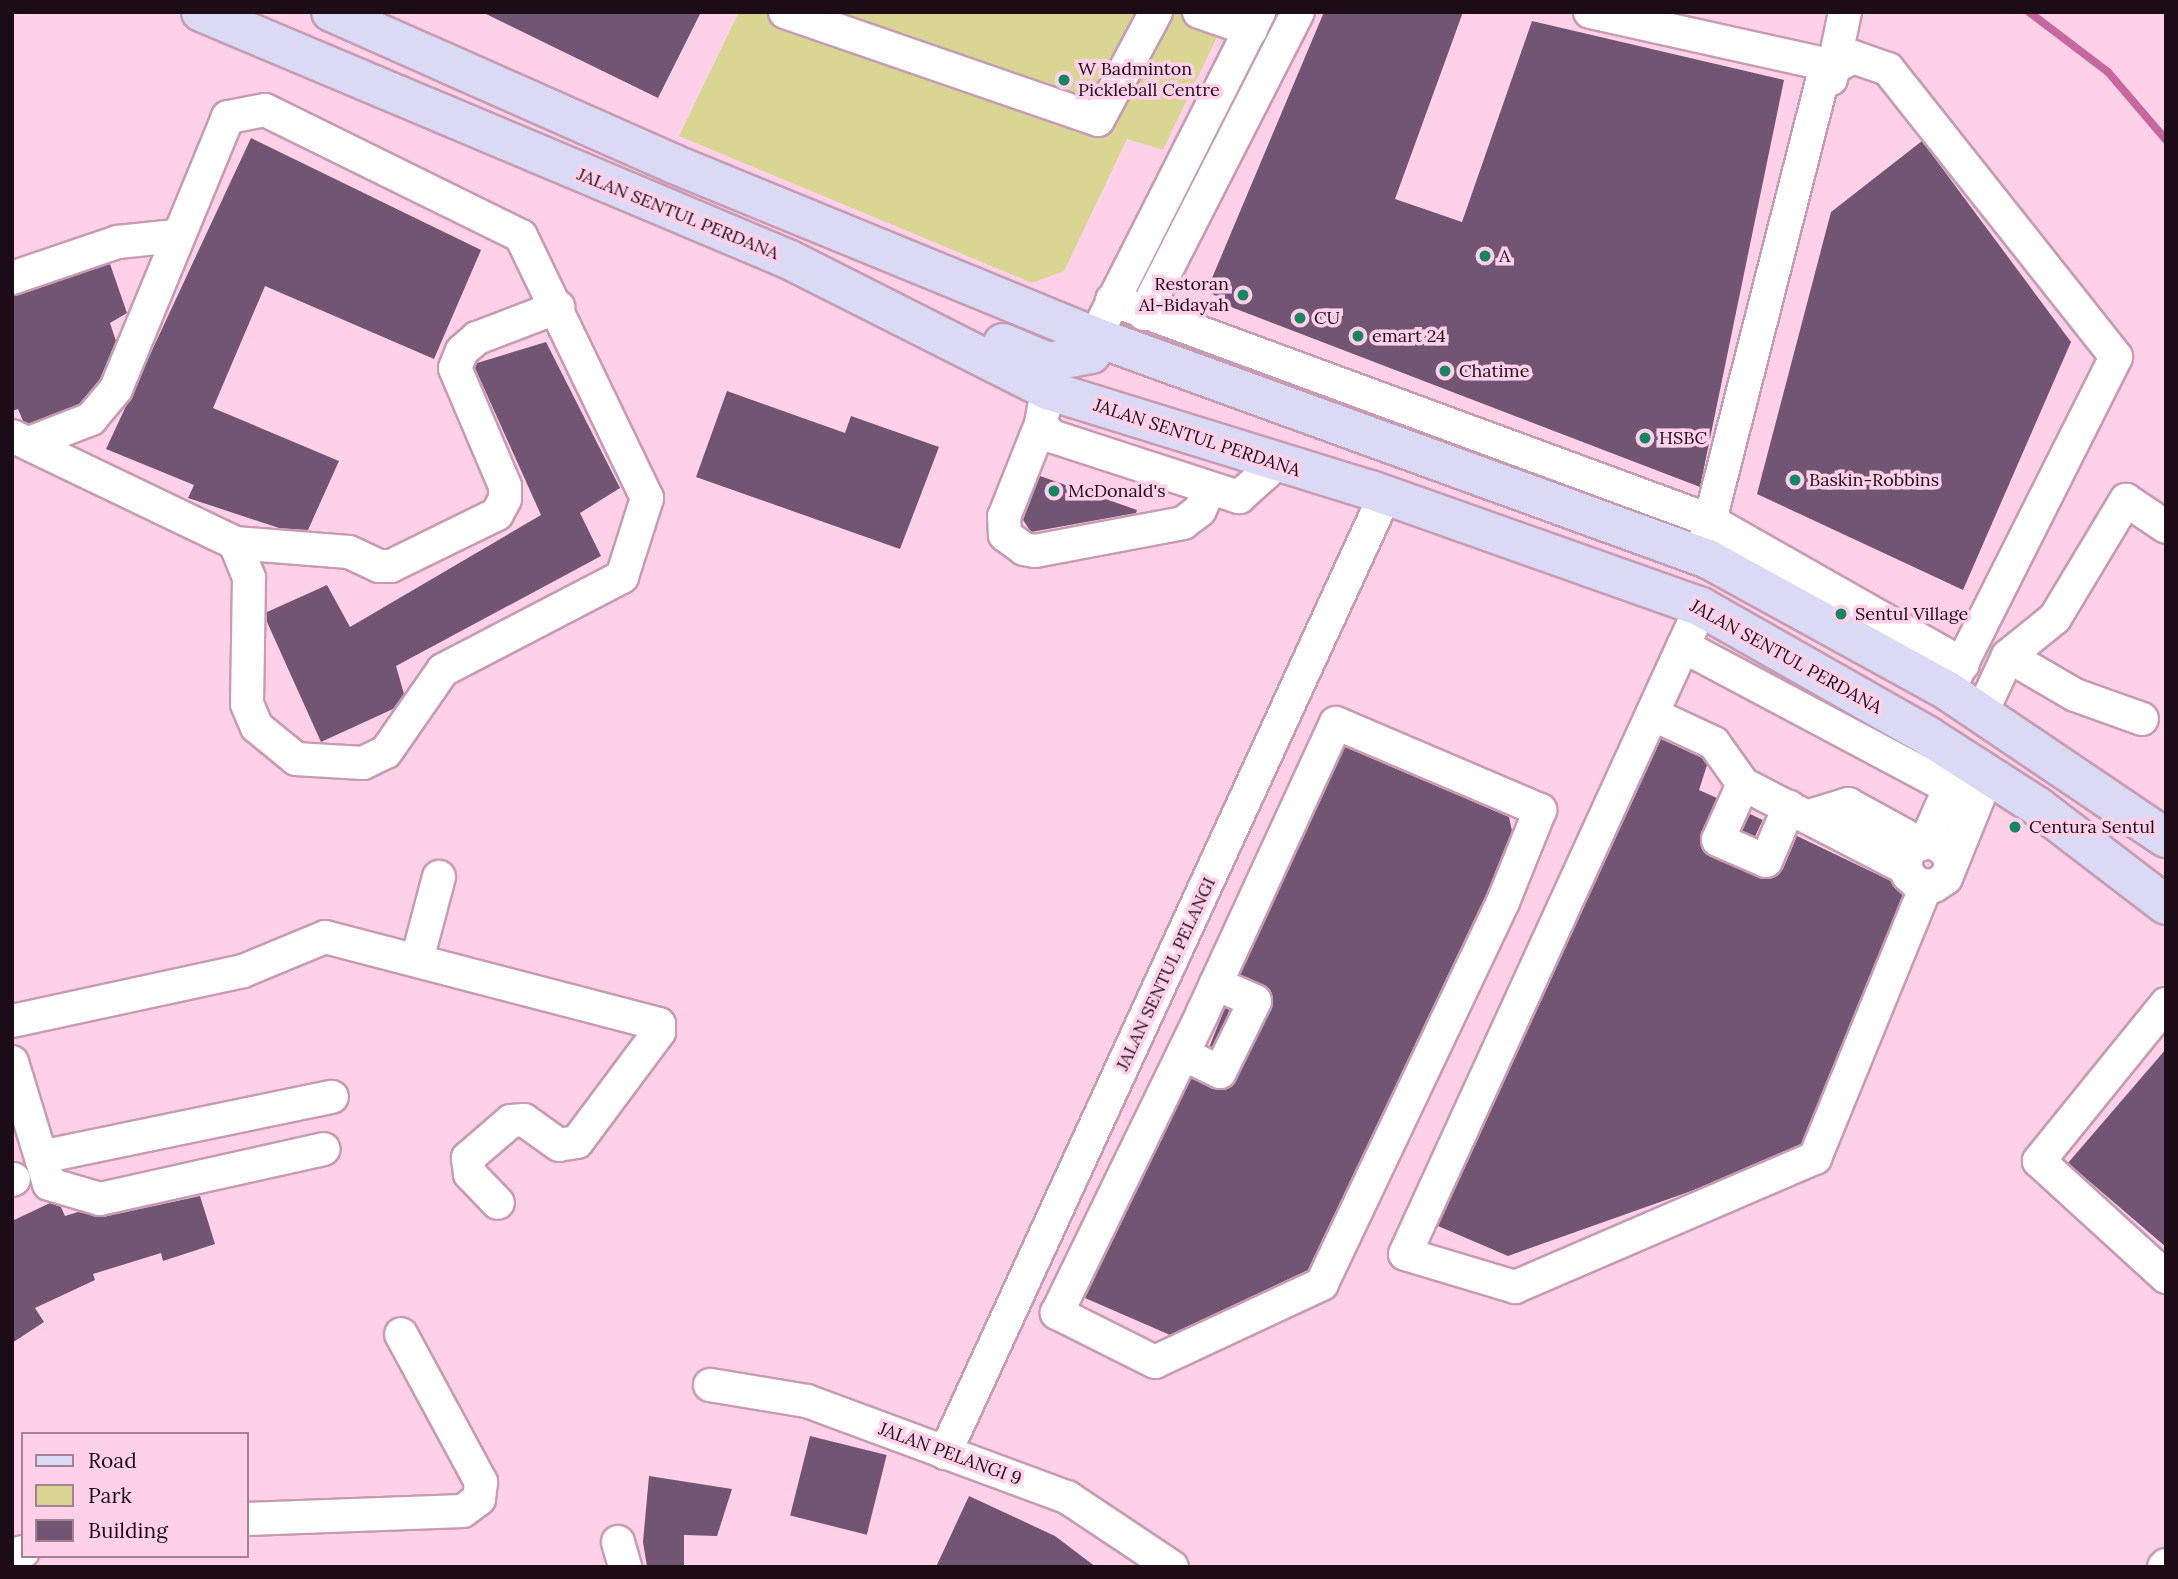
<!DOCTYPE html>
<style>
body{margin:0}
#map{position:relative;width:2178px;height:1579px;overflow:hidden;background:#ffd1e9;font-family:Lora,serif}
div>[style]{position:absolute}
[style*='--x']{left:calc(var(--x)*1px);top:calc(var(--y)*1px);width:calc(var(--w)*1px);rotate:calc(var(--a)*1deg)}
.green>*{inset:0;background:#d9d694}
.stream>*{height:8px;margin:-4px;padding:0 4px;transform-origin:4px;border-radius:4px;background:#c767a0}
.building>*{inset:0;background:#725473;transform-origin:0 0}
.roads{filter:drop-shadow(2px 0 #c79cb3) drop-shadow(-2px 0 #c79cb3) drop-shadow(0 2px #c79cb3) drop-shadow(0 -2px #c79cb3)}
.minor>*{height:32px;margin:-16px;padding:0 16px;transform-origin:16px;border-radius:16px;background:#fff}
.major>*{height:38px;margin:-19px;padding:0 19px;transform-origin:19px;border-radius:19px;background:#dadaf5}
.dots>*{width:19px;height:19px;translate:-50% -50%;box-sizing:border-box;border:4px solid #ffd1e9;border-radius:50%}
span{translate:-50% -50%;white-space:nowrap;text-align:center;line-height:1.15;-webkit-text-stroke:7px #ffd1e9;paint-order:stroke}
.poi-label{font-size:18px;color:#1b0c15}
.left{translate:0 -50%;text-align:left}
.right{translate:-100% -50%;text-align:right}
.street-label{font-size:18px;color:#1b0c15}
.frame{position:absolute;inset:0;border:14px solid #1b0c15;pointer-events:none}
.legend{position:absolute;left:21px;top:1432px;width:228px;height:126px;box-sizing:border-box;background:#ffd1e9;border:2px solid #a48294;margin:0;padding:9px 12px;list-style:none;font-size:21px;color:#1b0c15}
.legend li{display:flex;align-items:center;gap:14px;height:35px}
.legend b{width:35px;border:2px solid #a48294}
</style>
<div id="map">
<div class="green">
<i style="clip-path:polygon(739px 12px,1229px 12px,1163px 150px,1127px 139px,1064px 271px,1032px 283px,679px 136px)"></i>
</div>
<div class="stream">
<i style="--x:2029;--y:12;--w:99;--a:37.2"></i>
<i style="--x:2108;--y:72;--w:89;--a:49.5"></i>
</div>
<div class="building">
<i style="clip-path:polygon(482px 12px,701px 12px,658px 98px)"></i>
<i style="clip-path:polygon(1324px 12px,1463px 12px,1395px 199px,1462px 222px,1532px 21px,1784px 80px,1700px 487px,1231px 307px,1207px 290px)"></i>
<i style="clip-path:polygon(251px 138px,481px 250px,434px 359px,265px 286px,213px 408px,339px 461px,308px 530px,279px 528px,188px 498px,194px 485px,106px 449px)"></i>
<i style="clip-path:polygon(1922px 141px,2071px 342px,1963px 590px,1757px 494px,1831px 212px)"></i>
<i style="clip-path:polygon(110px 264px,127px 313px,110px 323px,116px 341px,100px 379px,80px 404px,28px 424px,23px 421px,18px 409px,12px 411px,12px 296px)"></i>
<i style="clip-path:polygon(546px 342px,620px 488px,580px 513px,601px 556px,396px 666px,404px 694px,393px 709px,321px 742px,267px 622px,267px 612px,327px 585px,350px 627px,541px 515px,475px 368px,477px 363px)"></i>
<i style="clip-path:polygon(727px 391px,845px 433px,851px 416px,939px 447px,900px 549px,696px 477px)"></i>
<i style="clip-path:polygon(1040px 476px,1137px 510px,1136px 513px,1031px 532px,1023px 520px)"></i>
<i style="clip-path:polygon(1661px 739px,1702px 758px,1707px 765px,1699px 790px,1717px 798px,1700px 841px,1710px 856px,1769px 879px,1783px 869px,1797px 836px,1891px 881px,1903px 895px,1801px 1144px,1694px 1190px,1508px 1256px,1438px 1226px)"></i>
<i style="clip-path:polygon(1345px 747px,1509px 817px,1512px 831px,1486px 895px,1308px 1270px,1170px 1335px,1085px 1298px,1191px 1078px,1213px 1089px,1231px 1087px,1271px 1009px,1269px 990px,1240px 975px)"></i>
<i style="left:1750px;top:814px;width:14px;height:19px;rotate:25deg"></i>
<i style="left:1225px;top:1008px;width:5px;height:41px;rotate:22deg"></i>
<i style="clip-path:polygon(2166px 1049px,2166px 1247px,2068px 1163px)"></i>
<i style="clip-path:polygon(200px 1196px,215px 1244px,163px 1261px,161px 1253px,93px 1274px,95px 1280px,35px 1308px,44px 1322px,12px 1343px,12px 1221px,50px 1203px,61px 1207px,65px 1216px,78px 1212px,103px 1217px)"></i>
<i style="left:810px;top:1436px;width:79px;height:82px;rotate:14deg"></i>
<i style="clip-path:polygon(649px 1476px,732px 1489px,717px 1536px,684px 1535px,684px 1567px,647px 1567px,643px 1542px)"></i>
<i style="clip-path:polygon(969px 1496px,1055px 1536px,1096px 1567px,936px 1567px)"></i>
</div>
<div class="roads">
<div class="minor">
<i style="--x:785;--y:12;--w:331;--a:19"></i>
<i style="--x:1098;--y:120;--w:123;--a:-61.8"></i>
<i style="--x:1199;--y:12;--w:55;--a:19.1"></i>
<i style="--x:1590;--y:12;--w:250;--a:12.5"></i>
<i style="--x:1831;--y:79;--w:68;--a:-78.2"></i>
<i style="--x:12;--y:278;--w:112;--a:-18.8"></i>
<i style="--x:118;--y:242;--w:58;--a:-5.9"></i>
<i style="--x:1112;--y:300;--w:636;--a:20.23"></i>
<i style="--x:1709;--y:520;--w:292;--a:29.6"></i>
<i style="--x:1144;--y:314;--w:339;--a:-63"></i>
<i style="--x:1104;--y:319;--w:344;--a:-63.2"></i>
<i style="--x:1044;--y:407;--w:17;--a:100"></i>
<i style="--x:1041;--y:424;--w:16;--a:50"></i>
<i style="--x:1051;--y:436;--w:198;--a:18"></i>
<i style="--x:1239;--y:497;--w:51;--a:-41.8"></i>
<i style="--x:1041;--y:424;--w:100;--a:111.7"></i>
<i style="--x:1004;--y:517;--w:18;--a:87"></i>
<i style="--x:1005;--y:535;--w:24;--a:36"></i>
<i style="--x:1024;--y:549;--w:11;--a:10"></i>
<i style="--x:1035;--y:551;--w:151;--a:-10.7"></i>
<i style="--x:1183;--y:523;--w:21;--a:-37"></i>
<i style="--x:1200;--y:510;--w:23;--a:-67"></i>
<i style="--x:12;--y:436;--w:247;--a:25.6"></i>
<i style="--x:235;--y:543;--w:38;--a:68"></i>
<i style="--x:249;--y:578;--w:126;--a:90.9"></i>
<i style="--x:247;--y:704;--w:25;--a:67"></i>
<i style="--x:257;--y:727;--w:50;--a:39.4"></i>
<i style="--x:296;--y:759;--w:67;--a:3.4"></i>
<i style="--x:363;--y:763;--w:25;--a:-26"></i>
<i style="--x:386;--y:752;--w:100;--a:-55.2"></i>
<i style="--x:443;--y:670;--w:202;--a:-27.5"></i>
<i style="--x:622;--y:577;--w:83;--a:-72.4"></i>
<i style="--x:647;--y:498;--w:291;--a:-115.7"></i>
<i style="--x:521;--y:236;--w:285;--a:-153.8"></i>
<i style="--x:265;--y:110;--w:38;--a:169"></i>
<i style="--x:228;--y:117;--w:294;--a:112.4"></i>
<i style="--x:116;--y:389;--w:39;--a:130"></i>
<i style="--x:91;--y:419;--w:66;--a:158.8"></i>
<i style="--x:235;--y:543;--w:114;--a:4.5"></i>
<i style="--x:349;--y:552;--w:33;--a:25"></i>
<i style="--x:379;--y:566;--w:12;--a:0"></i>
<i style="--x:391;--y:566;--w:118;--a:-26.1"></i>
<i style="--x:497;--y:514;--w:17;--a:-62"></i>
<i style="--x:505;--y:499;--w:13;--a:-90"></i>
<i style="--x:505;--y:486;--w:128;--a:-113"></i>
<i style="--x:455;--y:368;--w:18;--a:-68"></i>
<i style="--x:462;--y:351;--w:20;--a:-41"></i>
<i style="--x:477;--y:338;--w:87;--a:-20.9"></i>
<i style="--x:1701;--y:556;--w:498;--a:-75.7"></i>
<i style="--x:1824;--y:73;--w:33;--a:-29"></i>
<i style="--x:1853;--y:57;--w:37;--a:19"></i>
<i style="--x:1888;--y:69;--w:367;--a:51.6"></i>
<i style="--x:2116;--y:357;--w:374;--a:116.7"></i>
<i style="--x:1701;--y:607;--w:711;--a:114.58"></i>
<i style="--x:1405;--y:1254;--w:115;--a:16.7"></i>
<i style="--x:1515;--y:1287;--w:327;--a:-23.3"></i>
<i style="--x:1815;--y:1158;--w:294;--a:-67.8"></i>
<i style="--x:1683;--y:646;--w:302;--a:28"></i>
<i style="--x:2008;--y:656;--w:78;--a:30.2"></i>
<i style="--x:2075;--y:695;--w:71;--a:19.7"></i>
<i style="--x:1982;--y:712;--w:62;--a:-65.1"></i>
<i style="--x:2008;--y:656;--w:60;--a:-39"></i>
<i style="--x:2055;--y:618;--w:138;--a:-59"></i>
<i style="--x:2126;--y:500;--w:48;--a:34"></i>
<i style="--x:1652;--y:714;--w:68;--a:25.1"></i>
<i style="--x:1714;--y:743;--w:50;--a:54.7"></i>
<i style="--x:1743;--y:784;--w:183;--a:27.3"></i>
<i style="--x:1336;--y:723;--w:222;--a:23.1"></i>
<i style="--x:1540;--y:810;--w:99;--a:111.9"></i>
<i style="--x:1503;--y:902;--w:423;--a:115.4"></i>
<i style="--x:1322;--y:1284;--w:184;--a:155"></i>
<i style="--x:1155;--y:1362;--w:110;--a:-153.4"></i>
<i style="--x:1057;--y:1313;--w:332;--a:-64.1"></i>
<i style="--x:1202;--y:1014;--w:320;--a:-65.3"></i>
<i style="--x:1743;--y:784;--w:61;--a:114.1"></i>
<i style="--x:1718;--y:840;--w:52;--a:23.6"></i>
<i style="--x:1766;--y:861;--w:59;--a:-66.9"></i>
<i style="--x:1809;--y:816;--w:41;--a:-17.1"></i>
<i style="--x:1848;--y:804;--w:81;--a:28.8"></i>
<i style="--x:1926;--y:841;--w:79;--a:-66"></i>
<i style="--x:1951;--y:864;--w:13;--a:-108"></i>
<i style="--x:1947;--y:852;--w:19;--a:-144"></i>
<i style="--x:1932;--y:841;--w:21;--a:163"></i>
<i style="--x:1912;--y:847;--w:16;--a:117"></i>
<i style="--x:1905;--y:861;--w:14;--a:78"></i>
<i style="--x:1908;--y:875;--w:15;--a:42"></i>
<i style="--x:1919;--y:885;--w:15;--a:4"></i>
<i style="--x:1934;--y:886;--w:14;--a:-34"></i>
<i style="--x:1946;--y:878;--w:112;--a:-68"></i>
<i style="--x:417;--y:960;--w:86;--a:-75.2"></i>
<i style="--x:2166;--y:1004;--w:202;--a:129"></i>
<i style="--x:2039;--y:1161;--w:172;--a:42.4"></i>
<i style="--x:12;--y:1021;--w:236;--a:-12.2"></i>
<i style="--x:243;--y:971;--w:89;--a:-22.5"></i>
<i style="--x:325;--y:937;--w:345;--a:14.6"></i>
<i style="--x:659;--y:1024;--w:8;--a:90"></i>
<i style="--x:659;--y:1032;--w:137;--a:126.7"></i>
<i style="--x:577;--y:1142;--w:18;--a:171"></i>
<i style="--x:559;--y:1145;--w:43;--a:-144.5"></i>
<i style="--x:524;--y:1120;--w:13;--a:176"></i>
<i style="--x:511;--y:1121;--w:57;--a:139.3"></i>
<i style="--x:468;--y:1158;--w:16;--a:83"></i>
<i style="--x:470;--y:1174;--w:40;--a:46"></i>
<i style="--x:1183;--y:1054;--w:41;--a:25.9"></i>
<i style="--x:1220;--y:1072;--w:79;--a:-63.8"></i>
<i style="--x:1255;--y:1001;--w:43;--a:-156.4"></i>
<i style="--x:12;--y:1062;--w:127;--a:73.1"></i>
<i style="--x:49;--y:1184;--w:53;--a:16.4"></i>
<i style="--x:100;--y:1199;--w:229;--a:-12.6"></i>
<i style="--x:41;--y:1157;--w:297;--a:-11.7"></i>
<i style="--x:12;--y:1180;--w:2;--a:-27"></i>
<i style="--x:710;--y:1385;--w:98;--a:9.4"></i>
<i style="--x:807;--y:1401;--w:277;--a:20.3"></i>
<i style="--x:1067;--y:1497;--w:126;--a:33.7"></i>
<i style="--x:945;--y:1453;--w:1054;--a:-65.33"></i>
<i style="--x:247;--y:1519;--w:216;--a:-2.1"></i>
<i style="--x:463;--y:1511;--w:20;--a:-37"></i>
<i style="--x:479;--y:1499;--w:17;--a:-83"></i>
<i style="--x:481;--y:1482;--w:168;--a:-118.4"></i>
<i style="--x:618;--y:1542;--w:26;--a:74"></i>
<i style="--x:12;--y:1555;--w:11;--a:-15"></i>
<i style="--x:2164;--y:1567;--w:3;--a:-45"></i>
</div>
<div class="major">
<i style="--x:201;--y:12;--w:639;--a:22.83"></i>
<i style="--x:790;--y:260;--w:288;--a:26.8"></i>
<i style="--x:1047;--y:390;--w:339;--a:17.2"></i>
<i style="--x:1371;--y:490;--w:350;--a:19.5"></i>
<i style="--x:1701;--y:607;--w:261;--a:29.6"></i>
<i style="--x:1928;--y:736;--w:131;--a:32.8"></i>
<i style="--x:2038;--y:807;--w:161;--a:37.4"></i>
<i style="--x:331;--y:12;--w:375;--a:23.9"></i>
<i style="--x:674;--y:164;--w:456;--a:22.3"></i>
<i style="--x:1096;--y:337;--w:651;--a:19.94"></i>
<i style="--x:1708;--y:559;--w:274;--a:28.8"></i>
<i style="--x:1948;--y:691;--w:263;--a:34"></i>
<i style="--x:1003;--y:343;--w:49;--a:22.9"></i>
<i style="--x:1048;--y:362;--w:44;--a:-10.5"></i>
</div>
</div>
<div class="dots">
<i style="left:1064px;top:80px;background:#188562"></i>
<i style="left:1485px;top:256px;background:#188562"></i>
<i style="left:1243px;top:295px;background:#188562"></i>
<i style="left:1300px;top:318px;background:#188562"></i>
<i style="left:1358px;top:336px;background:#188562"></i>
<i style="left:1445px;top:371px;background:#188562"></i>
<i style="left:1645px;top:438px;background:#188562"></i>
<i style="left:1795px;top:480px;background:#188562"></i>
<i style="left:1054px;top:491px;background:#188562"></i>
<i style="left:1841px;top:614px;background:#188562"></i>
<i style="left:2015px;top:827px;background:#188562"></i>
</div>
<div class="poi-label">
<span class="left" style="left:1078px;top:80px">W Badminton<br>Pickleball Centre</span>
<span class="left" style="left:1499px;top:256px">A</span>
<span class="right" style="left:1229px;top:295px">Restoran<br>Al-Bidayah</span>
<span class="left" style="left:1314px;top:318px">CU</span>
<span class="left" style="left:1372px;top:336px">emart 24</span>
<span class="left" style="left:1459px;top:371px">Chatime</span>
<span class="left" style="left:1659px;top:438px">HSBC</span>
<span class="left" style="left:1809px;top:480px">Baskin-Robbins</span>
<span class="left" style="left:1068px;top:491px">McDonald's</span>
<span class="left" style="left:1855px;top:614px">Sentul Village</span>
<span class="left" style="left:2029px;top:827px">Centura Sentul</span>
</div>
<div class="street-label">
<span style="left:678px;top:214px;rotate:22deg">JALAN SENTUL PERDANA</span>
<span style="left:1197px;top:438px;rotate:18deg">JALAN SENTUL PERDANA</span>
<span style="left:1786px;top:657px;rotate:29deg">JALAN SENTUL PERDANA</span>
<span style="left:1166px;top:974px;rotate:-65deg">JALAN SENTUL PELANGI</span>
<span style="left:950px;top:1454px;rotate:20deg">JALAN PELANGI 9</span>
</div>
<div class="frame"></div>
<ul class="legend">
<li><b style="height:9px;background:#dadaf5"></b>Road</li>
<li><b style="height:19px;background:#d9d694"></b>Park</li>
<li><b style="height:19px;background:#725473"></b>Building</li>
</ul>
</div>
